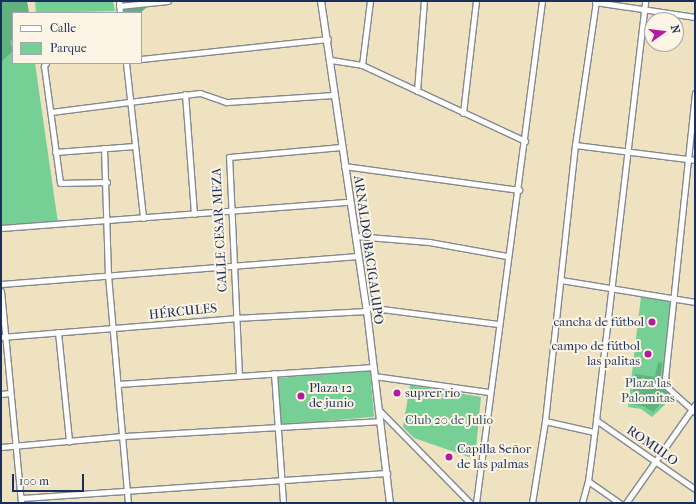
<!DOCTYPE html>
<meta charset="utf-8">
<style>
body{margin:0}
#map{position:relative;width:696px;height:504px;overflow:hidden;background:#eee2c1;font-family:"IM FELL French Canon",serif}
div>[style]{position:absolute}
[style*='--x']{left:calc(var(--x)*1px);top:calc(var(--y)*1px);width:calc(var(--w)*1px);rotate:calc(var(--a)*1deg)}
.green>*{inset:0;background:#76cf95;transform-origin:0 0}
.forest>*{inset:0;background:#60b27e}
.roads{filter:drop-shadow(1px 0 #848890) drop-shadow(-1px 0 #848890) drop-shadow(0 1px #848890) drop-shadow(0 -1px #848890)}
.minor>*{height:5px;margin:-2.5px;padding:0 2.5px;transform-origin:2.5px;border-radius:2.5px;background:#fff}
.tertiary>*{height:6px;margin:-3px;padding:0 3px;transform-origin:3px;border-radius:3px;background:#fff}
.dots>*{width:11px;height:11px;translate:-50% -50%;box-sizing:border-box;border:2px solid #fcf5e5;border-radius:50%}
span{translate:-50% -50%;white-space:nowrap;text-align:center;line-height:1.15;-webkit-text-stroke:4px #fcf5e5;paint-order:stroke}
.street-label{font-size:13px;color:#1b2f5e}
.poi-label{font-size:13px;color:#1b2f5e}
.right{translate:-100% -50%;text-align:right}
.left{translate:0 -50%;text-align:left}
.park-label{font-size:13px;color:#32576c}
.frame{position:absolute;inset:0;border:2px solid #1b2f5e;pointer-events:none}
.legend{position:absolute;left:12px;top:12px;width:130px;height:52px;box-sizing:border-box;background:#fcf5e5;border:1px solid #a2a6af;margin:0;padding:5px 7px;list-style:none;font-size:12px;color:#1b2f5e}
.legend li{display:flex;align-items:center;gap:8px;height:20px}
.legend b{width:20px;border:1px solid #a2a6af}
.north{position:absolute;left:644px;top:12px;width:40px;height:40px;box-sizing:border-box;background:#fcf5e5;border:1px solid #a2a6af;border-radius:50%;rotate:76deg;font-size:11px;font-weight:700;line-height:16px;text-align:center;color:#1b2f5e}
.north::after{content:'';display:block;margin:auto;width:14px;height:18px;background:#b5179e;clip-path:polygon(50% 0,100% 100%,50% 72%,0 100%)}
.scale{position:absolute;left:12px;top:474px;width:72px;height:18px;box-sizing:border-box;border:2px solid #1b2f5e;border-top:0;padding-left:5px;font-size:12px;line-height:14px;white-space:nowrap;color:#1b2f5e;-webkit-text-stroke:3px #fcf5e5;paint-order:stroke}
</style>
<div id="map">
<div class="green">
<i style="clip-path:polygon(1px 1px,13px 13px,13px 63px,35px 63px,58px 223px,1px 226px)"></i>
<i style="clip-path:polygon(35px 1px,113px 1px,115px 11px,36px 13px)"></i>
<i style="clip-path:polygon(641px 296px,672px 301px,662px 380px,673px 397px,652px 417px,641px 409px,628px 407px)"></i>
<i style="left:370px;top:370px;width:47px;height:93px;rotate:85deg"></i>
<i style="clip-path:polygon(410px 385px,481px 397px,475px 459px,414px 438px,403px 427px)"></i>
</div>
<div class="forest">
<i style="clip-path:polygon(1px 1px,27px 1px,29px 13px,13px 13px,13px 38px,10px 42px,13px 51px,1px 62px)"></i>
<i style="clip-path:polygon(139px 5px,143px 5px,146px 8px,140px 13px,122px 13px,127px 6px,133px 8px)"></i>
<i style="clip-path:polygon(658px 362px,662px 363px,660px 380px,669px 396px,653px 412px,643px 406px,632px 404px,635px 374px,655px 377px)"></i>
</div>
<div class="roads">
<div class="minor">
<i style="--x:119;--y:1;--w:12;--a:85"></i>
<i style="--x:595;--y:2;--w:101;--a:8.5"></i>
<i style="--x:119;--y:6;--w:49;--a:-5.8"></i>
<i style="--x:141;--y:59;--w:188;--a:-6.1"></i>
<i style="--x:331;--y:60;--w:31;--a:9"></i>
<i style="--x:362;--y:65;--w:180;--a:25"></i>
<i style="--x:46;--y:63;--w:4;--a:124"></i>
<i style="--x:44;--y:66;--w:118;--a:82.2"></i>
<i style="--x:60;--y:183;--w:47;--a:-1.2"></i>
<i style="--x:126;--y:63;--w:156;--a:83.7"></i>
<i style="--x:362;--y:65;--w:64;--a:-82.9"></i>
<i style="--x:417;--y:91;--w:90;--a:-85.6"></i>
<i style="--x:695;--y:93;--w:286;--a:96"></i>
<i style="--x:665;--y:377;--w:11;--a:75"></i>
<i style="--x:668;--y:388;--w:36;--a:42"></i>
<i style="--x:185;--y:94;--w:120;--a:85.7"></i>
<i style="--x:51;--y:112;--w:150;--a:-7.3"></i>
<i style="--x:200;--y:93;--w:28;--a:19"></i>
<i style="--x:226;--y:102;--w:109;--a:-3.7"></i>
<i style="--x:463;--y:113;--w:113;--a:-83.4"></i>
<i style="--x:575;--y:145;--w:121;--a:7.1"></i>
<i style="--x:104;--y:148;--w:127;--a:88.2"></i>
<i style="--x:108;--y:275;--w:229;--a:85"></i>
<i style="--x:55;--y:152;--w:80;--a:-4.3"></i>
<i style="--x:344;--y:166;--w:177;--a:7.8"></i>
<i style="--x:1;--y:228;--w:349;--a:-4.3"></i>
<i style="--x:355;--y:236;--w:74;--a:4.6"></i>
<i style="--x:429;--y:242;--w:79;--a:10.2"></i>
<i style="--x:561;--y:280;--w:136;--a:9.3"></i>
<i style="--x:1;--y:284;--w:358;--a:-4.5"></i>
<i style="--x:1;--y:291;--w:213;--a:84.6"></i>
<i style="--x:366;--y:307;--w:133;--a:7.3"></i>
<i style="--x:58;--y:332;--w:110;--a:84.2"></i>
<i style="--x:1;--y:337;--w:235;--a:-4.6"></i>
<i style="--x:235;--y:318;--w:132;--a:-3"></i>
<i style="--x:274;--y:373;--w:130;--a:86"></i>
<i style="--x:239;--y:375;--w:218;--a:-92.6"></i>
<i style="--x:229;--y:157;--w:113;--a:-5.1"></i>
<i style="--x:374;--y:376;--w:116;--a:7.9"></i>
<i style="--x:118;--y:384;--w:256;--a:-3.8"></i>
<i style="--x:1;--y:394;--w:9;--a:-6"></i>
<i style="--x:378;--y:409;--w:132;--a:45.6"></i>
<i style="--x:596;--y:420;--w:121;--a:34.9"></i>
<i style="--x:545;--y:421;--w:50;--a:12.7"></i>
<i style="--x:1;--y:447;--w:122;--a:-5.2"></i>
<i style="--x:123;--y:436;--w:257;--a:-3.3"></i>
<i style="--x:588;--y:481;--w:38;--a:35"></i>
<i style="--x:21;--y:498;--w:367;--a:-3.9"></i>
<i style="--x:476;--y:503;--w:506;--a:-82.51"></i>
<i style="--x:532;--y:503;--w:83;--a:-81"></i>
<i style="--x:545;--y:421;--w:278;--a:-83.8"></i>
<i style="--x:575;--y:145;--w:146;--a:-81.7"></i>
<i style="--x:582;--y:503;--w:23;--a:-75"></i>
<i style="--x:588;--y:481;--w:62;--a:-82.5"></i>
<i style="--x:596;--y:420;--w:422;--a:-83.3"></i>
<i style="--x:626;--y:503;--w:120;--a:-54.9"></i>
</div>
<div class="tertiary">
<i style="--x:321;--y:1;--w:313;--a:81.6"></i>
<i style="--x:367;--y:311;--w:193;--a:83.2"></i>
</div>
</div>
<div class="dots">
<i style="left:652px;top:322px;background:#b5179e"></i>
<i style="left:648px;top:354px;background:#b5179e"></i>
<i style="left:397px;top:393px;background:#b5179e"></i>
<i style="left:301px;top:396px;background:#b5179e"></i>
<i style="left:449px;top:457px;background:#b5179e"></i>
</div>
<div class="street-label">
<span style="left:220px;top:230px;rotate:-93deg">CALLE CESAR MEZA</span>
<span style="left:368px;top:250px;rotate:82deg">ARNALDO BACIGALUPO</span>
<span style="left:183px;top:312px;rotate:-6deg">HÉRCULES</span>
<span style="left:652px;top:446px;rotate:35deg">ROMULO</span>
</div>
<div class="poi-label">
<span class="right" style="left:644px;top:322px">cancha de fútbol</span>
<span class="right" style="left:640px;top:354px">campo de fútbol<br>las palitas</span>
<span class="left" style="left:309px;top:396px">Plaza 12<br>de junio</span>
<span class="left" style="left:405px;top:393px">suprer rio</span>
<span class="left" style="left:457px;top:457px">Capilla Señor<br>de las palmas</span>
</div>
<div class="park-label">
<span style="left:648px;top:391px">Plaza las<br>Palomitas</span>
<span style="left:449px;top:420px">Club 20 de Julio</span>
</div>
<div class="frame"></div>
<ul class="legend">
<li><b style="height:5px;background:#fff"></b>Calle</li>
<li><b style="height:11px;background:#76cf95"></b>Parque</li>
</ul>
<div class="north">N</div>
<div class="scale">100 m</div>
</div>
